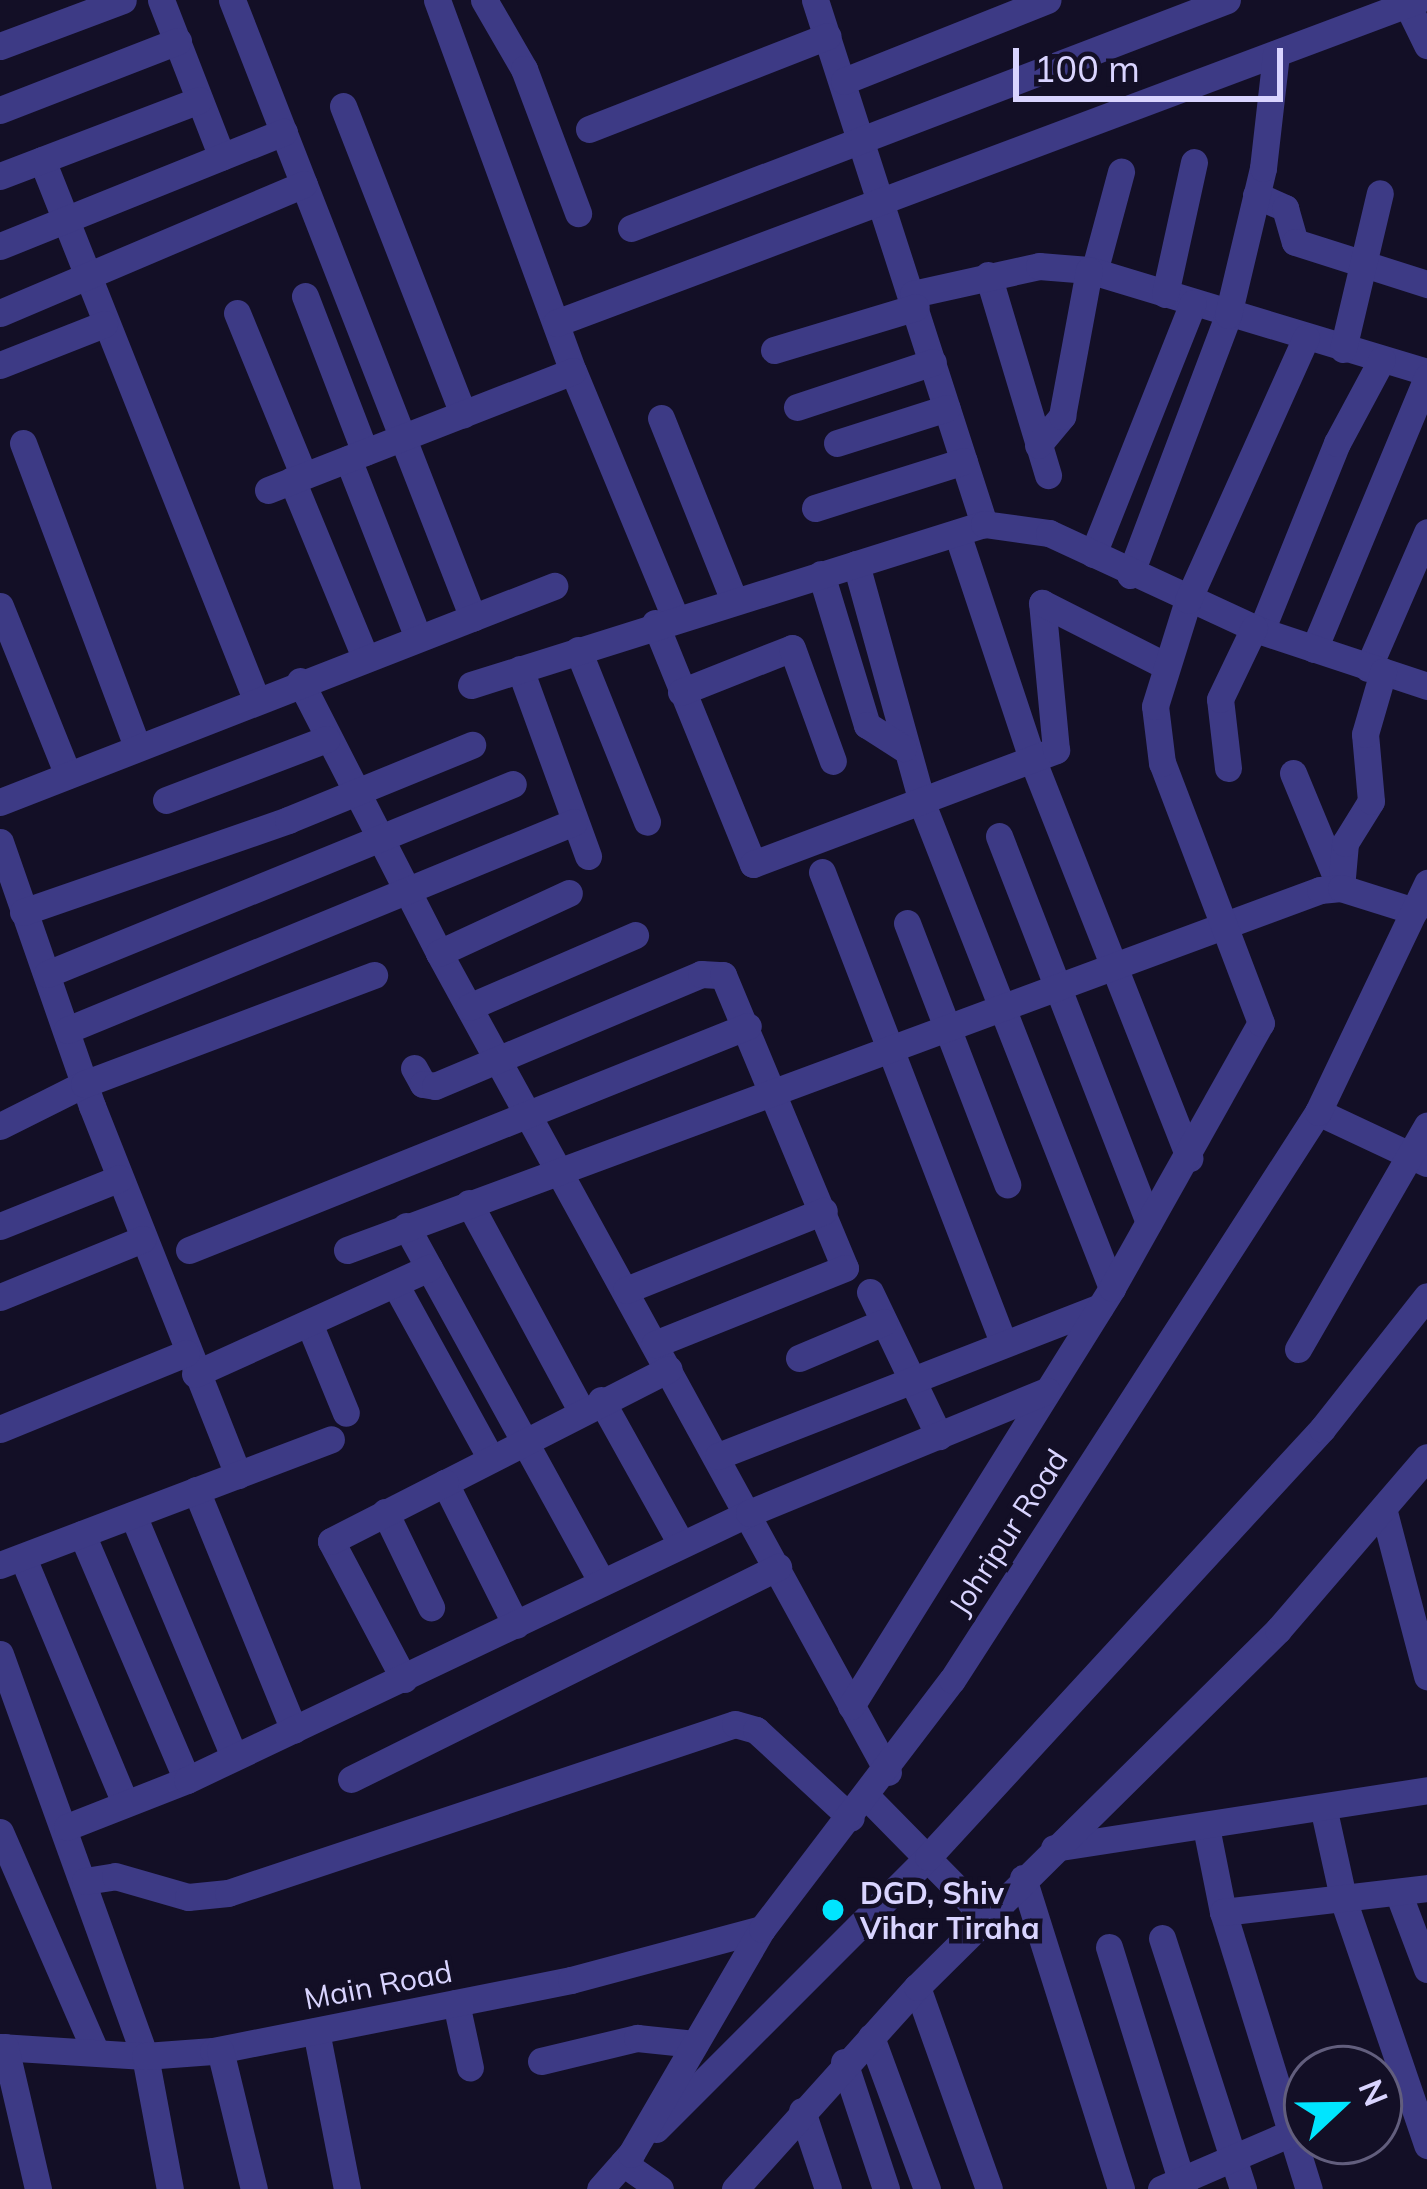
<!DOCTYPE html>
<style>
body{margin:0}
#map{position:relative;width:1427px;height:2189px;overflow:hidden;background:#130f26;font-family:Mulish,sans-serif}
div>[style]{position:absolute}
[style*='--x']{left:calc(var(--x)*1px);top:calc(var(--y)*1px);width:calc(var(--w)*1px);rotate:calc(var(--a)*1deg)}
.minor>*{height:27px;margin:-13.5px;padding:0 13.5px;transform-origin:13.5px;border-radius:13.5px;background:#3d3a85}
.dots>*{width:33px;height:33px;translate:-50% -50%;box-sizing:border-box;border:6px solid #130f26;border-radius:50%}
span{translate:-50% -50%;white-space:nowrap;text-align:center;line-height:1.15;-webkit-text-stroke:9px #130f26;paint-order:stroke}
.street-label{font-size:30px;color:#d9d4ff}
.poi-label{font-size:30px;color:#d9d4ff;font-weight:700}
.left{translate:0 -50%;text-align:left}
.north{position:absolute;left:1283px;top:2045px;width:120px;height:120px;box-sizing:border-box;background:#130f26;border:3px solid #625e7d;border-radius:50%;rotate:68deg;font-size:33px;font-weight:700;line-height:48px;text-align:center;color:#d9d4ff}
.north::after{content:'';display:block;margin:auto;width:42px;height:54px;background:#00e5ff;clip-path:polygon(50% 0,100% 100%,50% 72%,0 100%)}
.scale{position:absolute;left:1013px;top:48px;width:270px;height:54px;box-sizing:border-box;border:6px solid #d9d4ff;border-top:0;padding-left:15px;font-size:36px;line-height:42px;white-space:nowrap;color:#d9d4ff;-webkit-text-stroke:9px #130f26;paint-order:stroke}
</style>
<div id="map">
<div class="minor">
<i style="--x:161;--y:0;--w:168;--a:68.8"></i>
<i style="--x:232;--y:0;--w:663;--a:68.7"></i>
<i style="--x:437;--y:0;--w:395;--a:69.9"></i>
<i style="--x:573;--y:371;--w:266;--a:67.5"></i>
<i style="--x:484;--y:0;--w:80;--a:59.9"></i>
<i style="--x:524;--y:69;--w:154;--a:69.4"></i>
<i style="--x:815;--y:0;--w:551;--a:72.12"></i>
<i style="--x:1407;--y:4;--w:46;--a:64"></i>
<i style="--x:0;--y:46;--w:131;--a:-20.5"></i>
<i style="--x:844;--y:81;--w:219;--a:-21.7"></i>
<i style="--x:343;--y:106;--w:331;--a:68.7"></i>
<i style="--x:0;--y:110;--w:191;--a:-21.2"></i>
<i style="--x:589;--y:129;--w:256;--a:-21.3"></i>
<i style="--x:42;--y:160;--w:580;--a:68.35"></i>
<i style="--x:0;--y:176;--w:213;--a:-20.9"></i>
<i style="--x:1256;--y:195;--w:32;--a:24"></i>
<i style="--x:1285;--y:208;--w:35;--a:74"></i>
<i style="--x:1295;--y:242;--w:139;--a:17.7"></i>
<i style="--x:631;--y:228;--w:638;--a:-20.93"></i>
<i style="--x:0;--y:246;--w:306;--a:-21.9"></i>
<i style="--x:1094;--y:272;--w:104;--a:-74.9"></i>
<i style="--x:988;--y:275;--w:209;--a:73.3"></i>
<i style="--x:913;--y:294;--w:129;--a:-12.5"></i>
<i style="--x:1039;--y:266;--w:50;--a:4.6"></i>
<i style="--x:1089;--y:270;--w:353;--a:16.8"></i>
<i style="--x:1165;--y:294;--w:135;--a:-77.6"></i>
<i style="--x:305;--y:296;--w:167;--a:69"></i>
<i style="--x:0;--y:313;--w:330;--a:-23"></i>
<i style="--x:237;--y:313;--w:176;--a:67.7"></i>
<i style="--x:556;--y:323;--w:921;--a:-20.54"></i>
<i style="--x:1343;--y:349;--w:160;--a:-76.7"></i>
<i style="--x:774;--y:350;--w:148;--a:-16.8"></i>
<i style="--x:0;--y:365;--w:112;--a:-21.5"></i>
<i style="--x:797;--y:407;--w:143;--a:-18.3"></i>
<i style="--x:661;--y:418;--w:194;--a:68.2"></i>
<i style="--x:23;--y:443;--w:325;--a:69.4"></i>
<i style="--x:837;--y:443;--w:115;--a:-17.7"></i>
<i style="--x:1038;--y:445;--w:38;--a:-50"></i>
<i style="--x:1062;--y:416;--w:148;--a:-79.5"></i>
<i style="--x:348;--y:459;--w:192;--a:68.6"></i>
<i style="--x:292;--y:480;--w:191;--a:67.6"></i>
<i style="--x:268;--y:490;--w:327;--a:-21.3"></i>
<i style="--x:815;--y:508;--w:156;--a:-17.5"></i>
<i style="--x:957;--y:533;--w:240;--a:71.6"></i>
<i style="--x:1033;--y:761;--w:427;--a:68.5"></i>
<i style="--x:1093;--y:554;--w:270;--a:-68.3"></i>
<i style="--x:856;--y:564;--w:251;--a:74.5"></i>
<i style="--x:923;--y:806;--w:518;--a:68.59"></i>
<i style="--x:821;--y:574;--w:158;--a:73.1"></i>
<i style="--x:867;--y:725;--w:43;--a:32.6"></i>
<i style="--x:1130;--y:575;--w:278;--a:-69.3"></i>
<i style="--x:1228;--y:315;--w:151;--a:-76.6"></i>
<i style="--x:1263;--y:168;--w:115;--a:-83.5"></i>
<i style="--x:0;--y:606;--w:182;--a:68.1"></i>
<i style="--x:655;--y:623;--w:260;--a:67.9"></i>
<i style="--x:753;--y:864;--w:324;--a:-20.6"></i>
<i style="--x:1056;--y:750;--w:148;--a:-95.4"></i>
<i style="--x:1042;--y:603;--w:139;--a:26.9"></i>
<i style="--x:1261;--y:631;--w:203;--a:-68"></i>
<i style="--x:1337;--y:443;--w:95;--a:-61.8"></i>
<i style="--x:1314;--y:649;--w:294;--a:-67.4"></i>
<i style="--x:578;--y:650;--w:185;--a:68.1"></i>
<i style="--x:1368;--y:668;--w:148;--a:-66.5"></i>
<i style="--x:520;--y:669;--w:199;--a:70"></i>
<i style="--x:300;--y:681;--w:305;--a:62.9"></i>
<i style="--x:439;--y:953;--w:934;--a:61.27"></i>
<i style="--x:471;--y:685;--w:538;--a:-17.42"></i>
<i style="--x:984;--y:524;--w:66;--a:7.9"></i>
<i style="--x:1049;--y:533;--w:234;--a:24.8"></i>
<i style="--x:1261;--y:631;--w:175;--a:18.3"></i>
<i style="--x:681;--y:692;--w:119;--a:-21.6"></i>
<i style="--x:792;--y:648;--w:120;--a:70.1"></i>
<i style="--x:1228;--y:768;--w:69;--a:-96.6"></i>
<i style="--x:1220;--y:699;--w:79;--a:-64.4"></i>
<i style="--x:1293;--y:773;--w:115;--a:67.5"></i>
<i style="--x:166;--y:800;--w:172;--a:-20.8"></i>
<i style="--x:0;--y:802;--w:595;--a:-21.3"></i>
<i style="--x:999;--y:836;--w:414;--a:68.8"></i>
<i style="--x:0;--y:842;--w:280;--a:70.8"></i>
<i style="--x:92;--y:1106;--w:397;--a:68.4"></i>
<i style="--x:822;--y:872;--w:504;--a:68.94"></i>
<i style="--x:1341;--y:888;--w:45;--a:-84.9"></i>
<i style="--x:1345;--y:843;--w:49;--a:-58.2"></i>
<i style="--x:1371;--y:801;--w:67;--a:-95.1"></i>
<i style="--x:1365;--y:734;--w:65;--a:-73.8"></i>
<i style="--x:23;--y:912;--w:281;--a:-19.1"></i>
<i style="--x:288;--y:820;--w:199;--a:-22.2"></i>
<i style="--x:907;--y:923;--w:280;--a:69"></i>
<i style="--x:439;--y:953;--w:143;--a:-24.8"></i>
<i style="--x:47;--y:974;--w:503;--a:-22.18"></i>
<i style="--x:469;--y:1007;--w:181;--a:-23.4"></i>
<i style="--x:67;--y:1030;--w:548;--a:-22.31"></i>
<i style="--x:414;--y:1068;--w:18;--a:61"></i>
<i style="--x:423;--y:1084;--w:12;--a:9"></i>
<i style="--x:435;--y:1086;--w:289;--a:-22.8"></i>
<i style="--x:701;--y:974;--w:22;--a:3"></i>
<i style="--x:723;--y:975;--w:317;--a:67.4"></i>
<i style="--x:845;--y:1268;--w:205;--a:158.2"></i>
<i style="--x:1318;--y:1112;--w:120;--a:25.1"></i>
<i style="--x:0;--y:1126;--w:94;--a:-26.6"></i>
<i style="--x:84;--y:1084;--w:310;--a:-20.6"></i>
<i style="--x:469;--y:1203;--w:235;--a:61.6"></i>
<i style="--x:0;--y:1226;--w:129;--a:-21.8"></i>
<i style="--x:406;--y:1226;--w:406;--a:61.2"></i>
<i style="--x:189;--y:1250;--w:602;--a:-21.84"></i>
<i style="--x:347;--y:1250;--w:1037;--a:-20.3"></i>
<i style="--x:1320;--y:890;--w:21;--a:-5"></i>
<i style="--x:1341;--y:888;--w:77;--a:17.5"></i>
<i style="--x:395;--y:1284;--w:197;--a:61.2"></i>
<i style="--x:626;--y:1290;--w:213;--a:-21.8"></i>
<i style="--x:870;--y:1292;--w:160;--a:64.4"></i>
<i style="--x:0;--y:1297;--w:154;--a:-22.1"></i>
<i style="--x:309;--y:1323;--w:97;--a:67.7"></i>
<i style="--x:1298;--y:1349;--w:258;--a:-60"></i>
<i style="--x:799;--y:1358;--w:92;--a:-23"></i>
<i style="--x:195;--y:1374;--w:257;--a:-24.4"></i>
<i style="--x:601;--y:1400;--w:165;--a:60.9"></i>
<i style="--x:0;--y:1429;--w:201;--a:-22.2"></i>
<i style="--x:718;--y:1456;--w:410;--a:-21.3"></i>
<i style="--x:196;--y:1490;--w:259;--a:67.8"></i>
<i style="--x:385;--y:1512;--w:106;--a:64.2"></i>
<i style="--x:1384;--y:1512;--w:170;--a:75.3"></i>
<i style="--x:133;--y:1515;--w:262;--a:67.3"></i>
<i style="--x:82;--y:1534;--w:267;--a:66.9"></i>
<i style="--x:23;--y:1558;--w:265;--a:67.4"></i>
<i style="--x:0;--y:1565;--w:354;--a:-20.8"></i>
<i style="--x:516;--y:1625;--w:159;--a:-116.6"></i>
<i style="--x:445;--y:1483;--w:251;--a:-27"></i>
<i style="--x:0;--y:1654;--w:427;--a:70.2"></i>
<i style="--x:145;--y:2056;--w:135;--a:79.4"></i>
<i style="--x:404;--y:1679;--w:156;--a:-117.9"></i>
<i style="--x:331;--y:1541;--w:128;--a:-27"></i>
<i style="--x:851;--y:1706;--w:493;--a:-58"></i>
<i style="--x:1112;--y:1288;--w:304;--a:-60.7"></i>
<i style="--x:1261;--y:1023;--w:278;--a:-110.8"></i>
<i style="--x:1162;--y:763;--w:57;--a:-97"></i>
<i style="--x:1155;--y:706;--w:111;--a:-72.7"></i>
<i style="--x:1188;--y:600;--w:288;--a:-65.8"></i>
<i style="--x:351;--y:1779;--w:477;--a:-26.4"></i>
<i style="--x:867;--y:1797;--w:168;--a:45.5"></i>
<i style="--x:1324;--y:1811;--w:93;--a:77.6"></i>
<i style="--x:1344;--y:1902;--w:257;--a:71.1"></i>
<i style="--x:67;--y:1827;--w:129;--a:-21.4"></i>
<i style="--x:187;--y:1780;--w:622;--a:-25.41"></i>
<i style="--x:749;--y:1513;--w:322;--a:-22.3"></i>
<i style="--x:1206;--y:1827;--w:87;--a:78.7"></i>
<i style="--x:1223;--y:1912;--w:290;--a:72.8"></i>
<i style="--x:0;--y:1832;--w:239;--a:66.5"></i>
<i style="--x:1054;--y:1848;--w:377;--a:-8.8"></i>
<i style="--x:1023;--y:1878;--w:326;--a:72.5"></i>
<i style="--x:85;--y:1881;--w:30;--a:-9"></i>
<i style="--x:115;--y:1876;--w:76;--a:16"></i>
<i style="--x:188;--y:1897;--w:40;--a:-5.7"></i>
<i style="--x:228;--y:1893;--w:534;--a:-18.43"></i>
<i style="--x:735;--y:1724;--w:22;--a:16"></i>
<i style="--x:756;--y:1730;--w:129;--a:42.8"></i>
<i style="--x:1399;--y:1895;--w:79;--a:69.3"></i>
<i style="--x:1223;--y:1912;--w:205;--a:-6.7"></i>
<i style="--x:1162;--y:1938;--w:264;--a:72.1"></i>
<i style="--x:1109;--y:1947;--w:253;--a:72.8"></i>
<i style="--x:917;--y:1987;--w:214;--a:70.4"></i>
<i style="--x:456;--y:2003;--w:66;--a:77.8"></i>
<i style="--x:316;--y:2031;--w:161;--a:78.9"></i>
<i style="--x:871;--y:2037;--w:162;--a:69.8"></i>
<i style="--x:0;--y:2047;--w:145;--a:3.6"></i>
<i style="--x:145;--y:2056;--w:68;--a:-4.2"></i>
<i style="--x:213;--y:2051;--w:365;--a:-11.2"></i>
<i style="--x:571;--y:1980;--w:198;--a:-15"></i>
<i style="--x:5;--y:2047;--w:146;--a:76.9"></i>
<i style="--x:220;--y:2050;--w:143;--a:76.3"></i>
<i style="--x:541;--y:2061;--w:99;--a:-13.5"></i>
<i style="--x:637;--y:2038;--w:58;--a:5.9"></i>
<i style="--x:844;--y:2062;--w:134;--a:71.7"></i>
<i style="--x:802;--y:2111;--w:82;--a:71.6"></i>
<i style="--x:656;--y:2129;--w:385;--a:-45"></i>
<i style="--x:928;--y:1857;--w:582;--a:-47.37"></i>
<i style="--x:1322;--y:1429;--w:169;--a:-51.7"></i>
<i style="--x:623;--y:2163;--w:45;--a:35.1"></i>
<i style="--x:600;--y:2189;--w:47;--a:-48.5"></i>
<i style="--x:631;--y:2154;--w:260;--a:-59.8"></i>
<i style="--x:762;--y:1929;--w:313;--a:-52.7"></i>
<i style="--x:952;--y:1680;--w:676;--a:-57.2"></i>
<i style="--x:1318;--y:1112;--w:254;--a:-64.5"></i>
<i style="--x:735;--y:2189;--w:272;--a:-48"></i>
<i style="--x:917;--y:1987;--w:508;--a:-44.68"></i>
<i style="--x:1278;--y:1630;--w:228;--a:-49.3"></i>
<i style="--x:1161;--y:2189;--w:142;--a:-23.3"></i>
</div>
<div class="dots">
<i style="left:833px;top:1910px;background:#00e5ff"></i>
</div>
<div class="street-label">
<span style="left:1008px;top:1532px;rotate:-57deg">Johripur Road</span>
<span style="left:378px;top:1985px;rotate:-11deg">Main Road</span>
</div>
<div class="poi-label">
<span class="left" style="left:860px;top:1910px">DGD, Shiv<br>Vihar Tiraha</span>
</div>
<div class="north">N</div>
<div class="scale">100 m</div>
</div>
